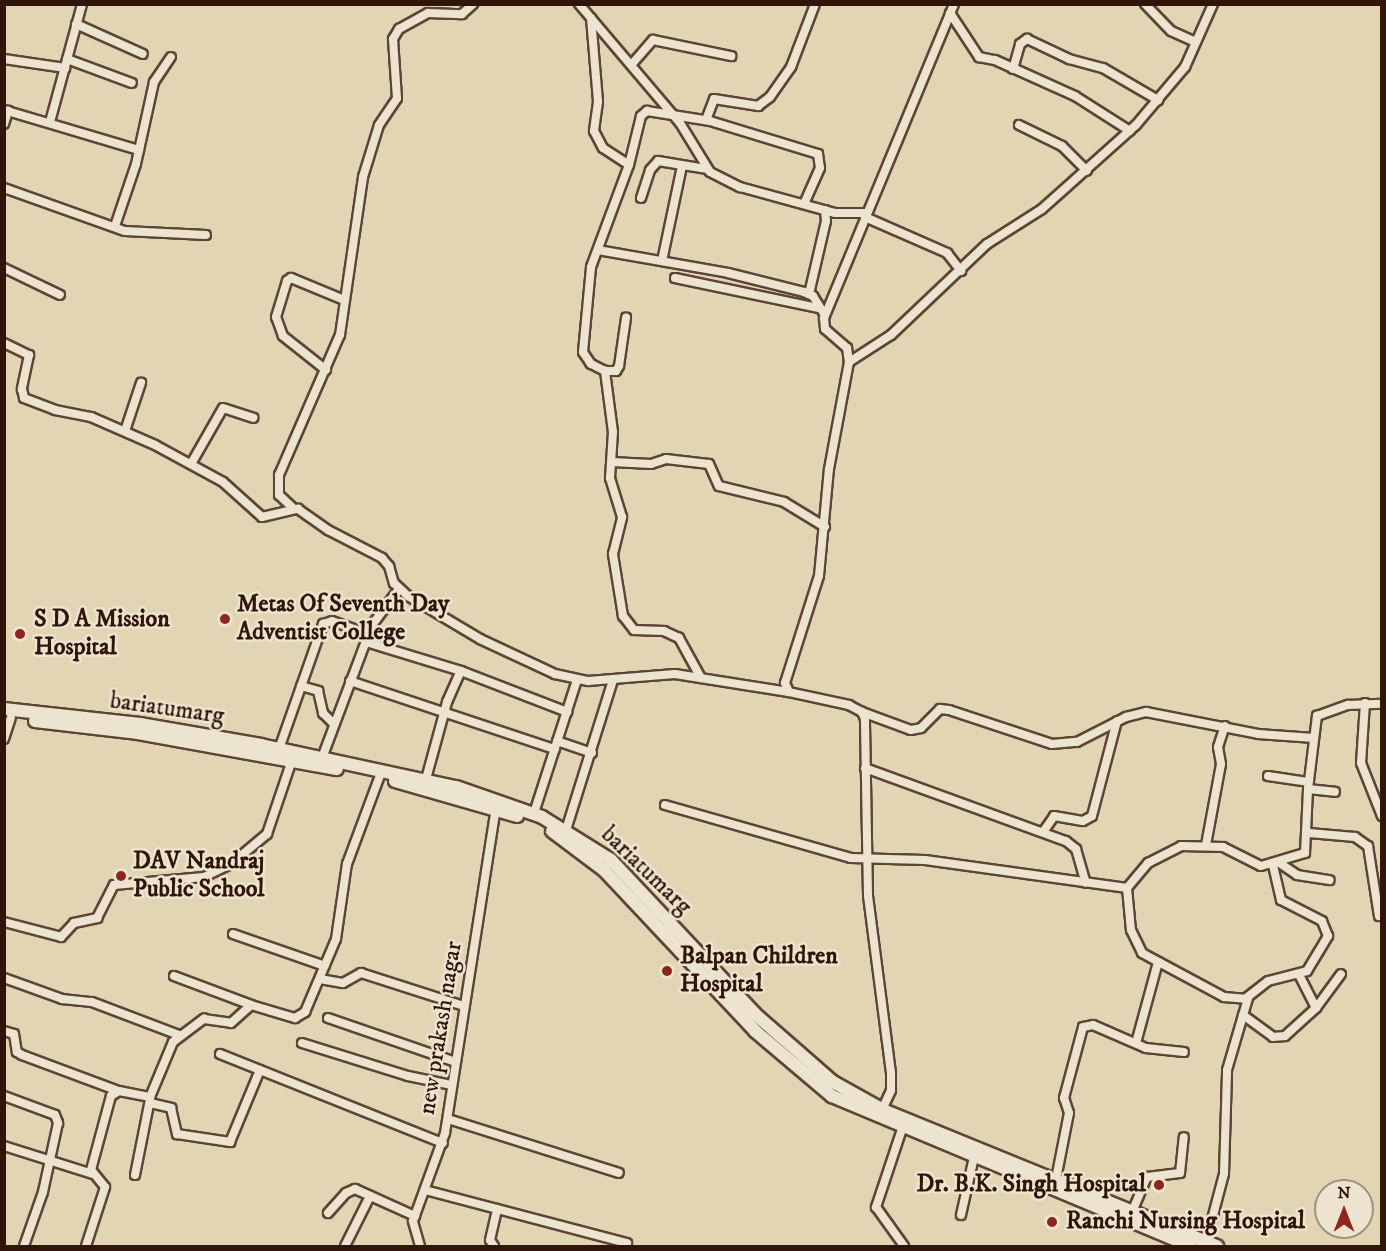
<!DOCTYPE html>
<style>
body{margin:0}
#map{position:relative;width:1386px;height:1251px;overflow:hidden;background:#e1d5b3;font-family:"IM FELL DW Pica",serif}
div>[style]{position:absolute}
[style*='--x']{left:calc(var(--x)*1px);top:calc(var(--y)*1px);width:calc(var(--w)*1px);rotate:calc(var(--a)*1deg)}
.roads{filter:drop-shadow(2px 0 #5d4534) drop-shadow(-2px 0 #5d4534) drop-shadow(0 2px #5d4534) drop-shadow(0 -2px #5d4534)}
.street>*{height:8px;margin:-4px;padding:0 4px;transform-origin:4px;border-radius:4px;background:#ece4ce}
.secondary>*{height:12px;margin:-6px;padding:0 6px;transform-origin:6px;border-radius:6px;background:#ece4ce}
.dots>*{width:16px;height:16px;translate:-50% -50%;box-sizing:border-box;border:3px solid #ece4ce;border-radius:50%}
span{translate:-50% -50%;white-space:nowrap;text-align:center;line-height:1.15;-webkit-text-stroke:5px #ece4ce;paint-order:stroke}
.poi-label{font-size:24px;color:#31150a;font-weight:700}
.left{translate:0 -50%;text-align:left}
.right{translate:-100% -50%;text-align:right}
.street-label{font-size:24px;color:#31150a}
.frame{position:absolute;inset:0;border:6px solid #31150a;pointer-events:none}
.north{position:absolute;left:1314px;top:1179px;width:60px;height:60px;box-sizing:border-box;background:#ece4ce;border:2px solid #a19180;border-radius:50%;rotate:0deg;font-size:16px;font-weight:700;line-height:24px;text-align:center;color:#31150a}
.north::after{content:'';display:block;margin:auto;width:21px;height:27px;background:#8f2418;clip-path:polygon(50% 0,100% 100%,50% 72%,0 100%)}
</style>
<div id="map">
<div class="roads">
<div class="street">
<i style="--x:579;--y:4;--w:156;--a:49.7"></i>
<i style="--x:680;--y:123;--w:57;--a:58.5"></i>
<i style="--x:710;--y:172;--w:34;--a:27"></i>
<i style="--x:740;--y:187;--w:98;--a:15.3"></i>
<i style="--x:835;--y:213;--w:32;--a:0"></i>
<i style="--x:1145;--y:4;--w:37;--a:46"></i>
<i style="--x:1171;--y:31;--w:27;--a:24"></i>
<i style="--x:950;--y:13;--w:53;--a:56.6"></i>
<i style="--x:979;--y:57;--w:16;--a:11"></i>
<i style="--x:995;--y:60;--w:88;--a:24.2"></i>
<i style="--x:1075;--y:96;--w:65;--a:32.5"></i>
<i style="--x:591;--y:18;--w:84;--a:85.2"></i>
<i style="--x:598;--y:102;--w:29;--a:98"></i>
<i style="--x:594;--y:131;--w:19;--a:62"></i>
<i style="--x:603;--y:148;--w:31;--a:33"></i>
<i style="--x:76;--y:24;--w:73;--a:24.1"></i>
<i style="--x:4;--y:59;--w:62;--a:8.4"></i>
<i style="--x:67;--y:59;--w:69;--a:20.3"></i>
<i style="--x:632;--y:64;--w:32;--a:-49"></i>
<i style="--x:653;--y:40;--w:80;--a:11.6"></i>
<i style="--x:1013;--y:69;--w:26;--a:-74"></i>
<i style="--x:1020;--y:44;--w:9;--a:-36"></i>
<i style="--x:1027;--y:39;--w:47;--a:25.5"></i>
<i style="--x:1069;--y:59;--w:35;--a:15"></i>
<i style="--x:1103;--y:68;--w:64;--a:30.2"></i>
<i style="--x:4;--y:110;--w:141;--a:16.5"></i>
<i style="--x:706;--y:120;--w:22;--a:-69"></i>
<i style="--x:714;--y:99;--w:45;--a:9"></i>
<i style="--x:758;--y:106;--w:15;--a:-37"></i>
<i style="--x:770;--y:97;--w:37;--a:-55"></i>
<i style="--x:791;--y:67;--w:67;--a:-69.1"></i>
<i style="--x:50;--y:122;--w:122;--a:-74.8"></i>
<i style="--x:4;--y:124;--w:14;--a:-73"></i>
<i style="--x:1019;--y:125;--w:48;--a:26"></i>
<i style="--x:1062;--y:146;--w:35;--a:45"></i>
<i style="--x:4;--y:188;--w:128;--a:19.6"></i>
<i style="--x:125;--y:231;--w:81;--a:2.8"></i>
<i style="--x:641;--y:198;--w:29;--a:-72"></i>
<i style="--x:650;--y:170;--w:12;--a:-48"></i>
<i style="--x:658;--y:161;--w:50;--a:9.3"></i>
<i style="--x:865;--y:217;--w:90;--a:23.7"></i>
<i style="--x:947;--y:253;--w:23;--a:52"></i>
<i style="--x:115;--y:226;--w:65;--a:-71.3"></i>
<i style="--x:136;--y:164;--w:84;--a:-77.6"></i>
<i style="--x:154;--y:82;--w:30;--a:-56"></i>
<i style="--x:598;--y:250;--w:132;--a:10"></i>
<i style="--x:728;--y:273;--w:78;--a:14"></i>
<i style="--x:804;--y:292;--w:10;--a:24"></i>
<i style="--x:813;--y:296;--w:22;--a:58"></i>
<i style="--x:662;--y:261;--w:97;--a:-78.1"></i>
<i style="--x:4;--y:268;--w:62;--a:25.7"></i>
<i style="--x:675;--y:278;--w:147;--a:11.8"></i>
<i style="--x:809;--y:294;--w:75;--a:-76.9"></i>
<i style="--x:826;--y:221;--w:11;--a:-95"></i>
<i style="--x:4;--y:343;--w:28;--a:26"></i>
<i style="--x:29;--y:355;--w:35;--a:102"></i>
<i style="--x:22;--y:389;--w:9;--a:77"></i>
<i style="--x:24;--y:398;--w:33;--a:21"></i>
<i style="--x:55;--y:410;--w:37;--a:11"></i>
<i style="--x:91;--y:417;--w:70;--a:23.6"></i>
<i style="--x:155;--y:445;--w:77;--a:28.6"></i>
<i style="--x:223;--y:482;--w:52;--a:41.9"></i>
<i style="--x:262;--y:517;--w:37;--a:-13"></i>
<i style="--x:298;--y:509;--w:37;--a:35"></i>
<i style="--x:328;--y:530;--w:61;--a:27.4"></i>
<i style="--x:382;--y:558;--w:11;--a:49"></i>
<i style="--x:389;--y:566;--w:18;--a:74"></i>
<i style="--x:394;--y:583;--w:19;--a:43"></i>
<i style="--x:408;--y:596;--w:84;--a:30.8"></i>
<i style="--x:480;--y:639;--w:83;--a:25"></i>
<i style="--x:555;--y:674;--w:34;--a:12"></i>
<i style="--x:588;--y:681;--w:87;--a:-4.6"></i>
<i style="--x:675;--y:674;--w:115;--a:9"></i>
<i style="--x:849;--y:362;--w:50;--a:-32.7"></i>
<i style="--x:891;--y:335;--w:132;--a:-43.5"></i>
<i style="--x:987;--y:244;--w:65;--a:-32.5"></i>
<i style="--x:1042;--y:209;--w:126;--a:-41.8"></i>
<i style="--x:1136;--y:125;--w:76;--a:-49.8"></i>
<i style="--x:1185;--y:67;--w:69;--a:-66"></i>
<i style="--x:326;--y:370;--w:55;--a:-141.7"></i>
<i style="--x:283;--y:336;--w:20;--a:-110"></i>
<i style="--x:276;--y:317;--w:38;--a:-73"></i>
<i style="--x:287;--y:281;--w:5;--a:-37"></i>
<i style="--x:291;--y:278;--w:57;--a:22.5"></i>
<i style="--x:605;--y:371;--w:11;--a:0"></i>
<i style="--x:616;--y:371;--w:6;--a:-59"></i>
<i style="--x:619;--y:366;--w:49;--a:-81.7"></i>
<i style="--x:125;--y:431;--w:51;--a:-71.6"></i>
<i style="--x:612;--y:462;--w:39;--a:3"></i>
<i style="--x:651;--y:464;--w:16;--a:-18"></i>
<i style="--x:666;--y:459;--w:43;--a:6.6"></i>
<i style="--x:709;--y:464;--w:24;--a:66"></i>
<i style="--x:719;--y:486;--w:67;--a:13.8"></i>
<i style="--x:784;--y:502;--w:48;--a:31.4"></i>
<i style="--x:191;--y:464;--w:64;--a:-60.3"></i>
<i style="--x:223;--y:408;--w:32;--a:18"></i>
<i style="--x:293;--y:508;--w:19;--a:-137"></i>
<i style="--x:279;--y:495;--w:20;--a:-90"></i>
<i style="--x:279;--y:475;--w:153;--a:-66.5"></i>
<i style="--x:340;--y:335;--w:160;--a:-81.7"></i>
<i style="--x:363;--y:177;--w:54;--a:-72.9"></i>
<i style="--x:379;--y:125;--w:32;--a:-56"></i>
<i style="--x:397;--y:98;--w:59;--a:-93.9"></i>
<i style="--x:393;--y:39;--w:12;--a:-59"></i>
<i style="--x:399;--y:29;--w:33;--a:-29"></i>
<i style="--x:428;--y:13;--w:34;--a:2"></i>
<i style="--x:462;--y:14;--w:15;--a:-42"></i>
<i style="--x:366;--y:642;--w:99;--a:17"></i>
<i style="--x:461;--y:671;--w:114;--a:21.1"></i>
<i style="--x:701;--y:678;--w:46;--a:-118.8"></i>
<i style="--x:679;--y:638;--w:17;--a:-155"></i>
<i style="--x:664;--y:631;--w:30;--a:-178"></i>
<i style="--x:634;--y:630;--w:18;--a:-128"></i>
<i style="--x:623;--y:616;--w:63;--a:-99.2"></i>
<i style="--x:613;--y:554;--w:38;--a:-76"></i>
<i style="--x:622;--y:517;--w:41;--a:-107.1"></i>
<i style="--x:610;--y:478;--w:46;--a:-86.3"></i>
<i style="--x:613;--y:432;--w:62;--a:-97.5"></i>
<i style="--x:605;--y:371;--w:16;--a:-153"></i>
<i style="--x:591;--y:364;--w:14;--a:-124"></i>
<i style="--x:583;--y:352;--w:85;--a:-84.6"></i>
<i style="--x:591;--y:267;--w:109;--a:-69.6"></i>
<i style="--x:629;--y:165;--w:50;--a:-76.2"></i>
<i style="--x:641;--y:116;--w:8;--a:-40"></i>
<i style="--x:647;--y:111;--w:64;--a:9"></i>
<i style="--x:710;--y:121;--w:113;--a:17"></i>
<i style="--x:818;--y:154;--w:14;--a:82"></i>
<i style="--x:820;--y:168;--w:39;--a:114"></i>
<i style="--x:350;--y:681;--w:216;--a:18.4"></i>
<i style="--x:301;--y:686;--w:18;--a:16"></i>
<i style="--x:318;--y:691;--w:23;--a:77"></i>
<i style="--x:323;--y:713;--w:16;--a:45"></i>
<i style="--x:1365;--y:703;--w:60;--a:93.8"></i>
<i style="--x:1361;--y:763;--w:57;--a:68.4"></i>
<i style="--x:862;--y:712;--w:52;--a:20.2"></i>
<i style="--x:911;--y:730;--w:10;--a:-11"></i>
<i style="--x:921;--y:728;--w:27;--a:-45"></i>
<i style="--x:940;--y:709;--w:9;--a:6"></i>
<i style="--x:949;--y:710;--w:108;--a:18.3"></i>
<i style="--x:1052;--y:744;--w:25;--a:-5"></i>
<i style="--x:1077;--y:742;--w:55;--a:-27"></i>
<i style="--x:1126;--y:717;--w:21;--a:-14"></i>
<i style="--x:1146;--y:712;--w:114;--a:11.1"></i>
<i style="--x:1258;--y:734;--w:56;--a:4.1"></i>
<i style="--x:4;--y:739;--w:22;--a:-72"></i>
<i style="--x:557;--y:741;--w:37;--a:19"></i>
<i style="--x:279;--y:749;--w:133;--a:-70.6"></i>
<i style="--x:323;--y:624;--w:9;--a:-18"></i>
<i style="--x:332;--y:621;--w:38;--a:20"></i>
<i style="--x:322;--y:758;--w:142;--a:-69.4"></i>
<i style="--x:372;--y:625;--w:45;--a:-53.1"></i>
<i style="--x:865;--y:768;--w:214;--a:20"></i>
<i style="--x:1066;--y:841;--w:13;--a:39"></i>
<i style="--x:1076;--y:849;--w:35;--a:74"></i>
<i style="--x:1268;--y:776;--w:40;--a:8.5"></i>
<i style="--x:426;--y:779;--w:80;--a:-74.7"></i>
<i style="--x:447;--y:702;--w:34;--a:-66"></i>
<i style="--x:1308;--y:789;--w:27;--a:6"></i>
<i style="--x:665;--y:805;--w:193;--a:15.9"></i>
<i style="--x:851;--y:858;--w:74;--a:1.5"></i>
<i style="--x:925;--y:860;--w:204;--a:7.9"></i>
<i style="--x:1127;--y:888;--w:33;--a:-50"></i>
<i style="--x:1148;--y:863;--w:37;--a:-27"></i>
<i style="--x:1181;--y:846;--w:42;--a:1.4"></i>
<i style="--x:1223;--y:847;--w:42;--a:26.6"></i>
<i style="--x:1261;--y:866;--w:46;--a:-16.5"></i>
<i style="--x:1305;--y:853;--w:64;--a:-87.3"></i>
<i style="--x:1308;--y:789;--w:74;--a:-83"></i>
<i style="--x:1317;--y:716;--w:33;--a:-20"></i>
<i style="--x:1348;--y:705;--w:34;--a:-2"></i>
<i style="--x:534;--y:813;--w:140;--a:-72.1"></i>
<i style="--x:566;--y:830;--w:157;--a:-72.6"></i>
<i style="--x:1043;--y:832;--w:19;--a:-55"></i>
<i style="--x:1054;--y:816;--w:29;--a:10"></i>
<i style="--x:1083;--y:821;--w:10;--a:-29"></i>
<i style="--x:1092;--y:816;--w:98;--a:-75.3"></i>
<i style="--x:1309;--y:833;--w:46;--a:5"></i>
<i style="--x:1355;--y:837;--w:16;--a:35"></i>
<i style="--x:1368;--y:846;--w:71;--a:81.1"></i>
<i style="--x:1206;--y:845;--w:82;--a:-79.5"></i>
<i style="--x:1221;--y:764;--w:17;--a:-100"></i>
<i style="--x:1218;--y:747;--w:22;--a:-72"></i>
<i style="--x:1278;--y:862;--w:23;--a:34"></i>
<i style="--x:1297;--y:875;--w:33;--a:9"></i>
<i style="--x:1127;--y:888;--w:42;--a:84.6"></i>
<i style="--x:1131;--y:930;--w:25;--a:64"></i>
<i style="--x:1142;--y:953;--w:93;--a:28.2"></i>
<i style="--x:1224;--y:997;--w:21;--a:5"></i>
<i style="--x:1245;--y:999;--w:29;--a:-38"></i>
<i style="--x:1268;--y:981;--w:40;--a:-14.4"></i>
<i style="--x:1307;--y:971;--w:41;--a:-59"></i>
<i style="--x:1328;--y:936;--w:16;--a:-112"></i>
<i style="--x:1322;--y:921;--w:46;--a:-152.9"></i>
<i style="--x:1281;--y:900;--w:36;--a:-103"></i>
<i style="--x:4;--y:922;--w:59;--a:14.7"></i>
<i style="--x:61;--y:937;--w:19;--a:-47"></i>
<i style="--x:74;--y:923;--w:24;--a:-12"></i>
<i style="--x:97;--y:918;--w:37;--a:-63"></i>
<i style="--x:114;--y:885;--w:90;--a:-5.1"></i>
<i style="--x:204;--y:877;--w:30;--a:-26"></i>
<i style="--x:231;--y:864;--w:47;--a:-39.8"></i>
<i style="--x:267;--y:834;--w:78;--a:-71.3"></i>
<i style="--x:233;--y:934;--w:97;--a:19.2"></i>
<i style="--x:174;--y:976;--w:82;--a:20.6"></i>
<i style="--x:4;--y:978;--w:62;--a:19.9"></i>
<i style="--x:62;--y:999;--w:30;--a:6"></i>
<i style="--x:92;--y:1002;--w:93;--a:20.8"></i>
<i style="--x:320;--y:979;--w:23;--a:10"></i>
<i style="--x:343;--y:983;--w:21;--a:-29"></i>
<i style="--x:361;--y:973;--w:108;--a:17.8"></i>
<i style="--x:1316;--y:1008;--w:42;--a:-53.7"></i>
<i style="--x:1243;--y:1015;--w:37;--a:36"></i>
<i style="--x:1273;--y:1037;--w:12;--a:-5"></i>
<i style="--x:1285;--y:1036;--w:42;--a:-42.1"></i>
<i style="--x:1316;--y:1008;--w:37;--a:-117"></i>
<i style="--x:328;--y:1018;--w:135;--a:19"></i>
<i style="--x:4;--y:1031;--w:10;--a:17"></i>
<i style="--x:14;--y:1034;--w:18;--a:81"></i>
<i style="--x:17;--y:1052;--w:6;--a:31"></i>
<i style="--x:22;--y:1055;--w:103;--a:20.4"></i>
<i style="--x:302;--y:1043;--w:111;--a:17.3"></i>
<i style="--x:408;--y:1076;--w:45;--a:11.6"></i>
<i style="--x:1136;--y:1043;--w:84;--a:-74.8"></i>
<i style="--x:220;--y:1054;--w:240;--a:21.8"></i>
<i style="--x:4;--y:1096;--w:54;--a:20.4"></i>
<i style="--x:55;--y:1115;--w:9;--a:69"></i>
<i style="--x:58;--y:1123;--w:71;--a:102.3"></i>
<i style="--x:43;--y:1192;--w:57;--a:109.4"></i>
<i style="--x:150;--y:1103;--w:22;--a:13"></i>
<i style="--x:171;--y:1108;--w:27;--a:77"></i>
<i style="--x:177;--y:1134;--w:54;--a:8.6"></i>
<i style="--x:230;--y:1142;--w:78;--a:-67.4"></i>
<i style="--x:880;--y:1114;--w:26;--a:-65"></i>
<i style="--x:891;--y:1090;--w:17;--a:-90"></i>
<i style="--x:891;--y:1073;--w:179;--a:-97.4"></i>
<i style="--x:868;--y:895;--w:176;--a:-91"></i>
<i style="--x:865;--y:719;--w:8;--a:-113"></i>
<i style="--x:862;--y:712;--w:15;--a:-152"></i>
<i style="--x:849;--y:705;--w:61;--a:-167.8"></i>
<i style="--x:789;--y:692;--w:10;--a:-114"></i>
<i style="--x:785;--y:683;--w:112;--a:-72.4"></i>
<i style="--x:819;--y:576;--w:107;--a:-84.7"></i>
<i style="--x:829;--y:469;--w:109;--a:-79.4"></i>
<i style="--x:849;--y:362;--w:14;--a:-98"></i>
<i style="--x:847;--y:348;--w:29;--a:-139"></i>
<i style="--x:825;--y:329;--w:11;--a:-95"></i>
<i style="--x:824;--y:318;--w:340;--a:-67.5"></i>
<i style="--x:448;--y:1119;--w:179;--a:17.5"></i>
<i style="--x:904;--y:1123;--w:89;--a:108.4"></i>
<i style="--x:876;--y:1207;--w:48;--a:54.3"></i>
<i style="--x:4;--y:1146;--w:93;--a:17.5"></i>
<i style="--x:135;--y:1175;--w:77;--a:-78.8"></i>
<i style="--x:1056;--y:1179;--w:67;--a:-78.9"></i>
<i style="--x:1069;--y:1113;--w:16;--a:-108"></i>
<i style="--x:1064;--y:1098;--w:73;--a:-75"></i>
<i style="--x:1083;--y:1027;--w:10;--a:-11"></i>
<i style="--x:1093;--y:1025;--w:58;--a:23.5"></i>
<i style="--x:1146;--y:1048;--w:38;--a:6"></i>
<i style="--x:425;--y:1190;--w:209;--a:14.7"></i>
<i style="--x:1132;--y:1212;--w:38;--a:-67"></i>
<i style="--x:1147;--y:1177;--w:33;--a:-7"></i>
<i style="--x:1180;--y:1173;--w:36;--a:-84"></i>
<i style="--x:328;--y:1213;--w:27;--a:-48"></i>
<i style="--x:346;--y:1193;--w:10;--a:-24"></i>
<i style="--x:355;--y:1189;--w:66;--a:24.2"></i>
<i style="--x:961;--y:1215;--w:59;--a:-77.4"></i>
<i style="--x:1206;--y:1242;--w:70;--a:-75.2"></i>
<i style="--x:1224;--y:1174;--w:104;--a:-88.3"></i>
<i style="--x:1227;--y:1070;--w:75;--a:-73.7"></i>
<i style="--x:86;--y:1246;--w:62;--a:-72.1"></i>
<i style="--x:105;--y:1187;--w:22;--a:-129"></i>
<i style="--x:91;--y:1170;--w:77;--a:-74.9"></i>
<i style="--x:111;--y:1096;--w:9;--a:-32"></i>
<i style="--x:119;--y:1091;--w:32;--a:11"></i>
<i style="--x:150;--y:1097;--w:60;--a:-67.3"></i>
<i style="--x:173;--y:1042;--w:39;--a:-37"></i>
<i style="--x:204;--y:1019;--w:27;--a:8"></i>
<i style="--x:231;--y:1023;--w:27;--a:-42"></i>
<i style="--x:251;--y:1005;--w:46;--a:16.5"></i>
<i style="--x:295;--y:1018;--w:12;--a:-31"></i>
<i style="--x:305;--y:1012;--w:79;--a:-67"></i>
<i style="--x:336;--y:939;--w:76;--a:-81.7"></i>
<i style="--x:347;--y:864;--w:100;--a:-69.6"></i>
<i style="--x:345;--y:1246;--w:56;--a:-63.4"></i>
<i style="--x:420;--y:1246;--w:26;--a:-106"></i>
<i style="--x:413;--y:1221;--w:94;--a:-70"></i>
<i style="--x:445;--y:1133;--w:329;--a:-81.1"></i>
<i style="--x:494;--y:1246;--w:7;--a:-124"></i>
<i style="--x:490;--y:1240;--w:32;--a:-77"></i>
</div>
<div class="secondary">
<i style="--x:4;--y:709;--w:137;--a:6.3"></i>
<i style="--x:140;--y:724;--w:123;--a:9.8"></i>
<i style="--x:261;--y:745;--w:199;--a:12.2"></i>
<i style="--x:456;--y:787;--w:91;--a:19.2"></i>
<i style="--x:542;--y:817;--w:81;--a:31.9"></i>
<i style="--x:611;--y:860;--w:211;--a:46.9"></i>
<i style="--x:755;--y:1014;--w:103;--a:41.1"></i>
<i style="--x:833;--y:1082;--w:57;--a:29.2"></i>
<i style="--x:883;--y:1110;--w:361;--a:22.2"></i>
<i style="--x:35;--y:721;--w:104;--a:6.6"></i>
<i style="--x:138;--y:733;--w:202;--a:10.3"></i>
<i style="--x:395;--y:781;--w:127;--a:16"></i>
<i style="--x:552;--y:831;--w:65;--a:36.9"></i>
<i style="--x:604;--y:870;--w:221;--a:46.8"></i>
<i style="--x:755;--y:1031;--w:101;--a:40.2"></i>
<i style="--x:832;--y:1096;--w:389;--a:22.7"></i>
</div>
</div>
<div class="dots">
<i style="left:225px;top:619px;background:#8f2418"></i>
<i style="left:20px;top:634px;background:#8f2418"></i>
<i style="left:121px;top:876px;background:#8f2418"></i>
<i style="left:667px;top:971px;background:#8f2418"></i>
<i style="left:1159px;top:1185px;background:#8f2418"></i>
<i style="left:1052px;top:1222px;background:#8f2418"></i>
</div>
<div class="poi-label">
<span class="left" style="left:237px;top:619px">Metas Of Seventh Day<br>Adventist College</span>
<span class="left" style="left:34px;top:634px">S D A Mission<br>Hospital</span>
<span class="left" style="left:133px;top:876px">DAV Nandraj<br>Public School</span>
<span class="left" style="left:680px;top:971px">Balpan Children<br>Hospital</span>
<span class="right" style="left:1146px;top:1185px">Dr. B.K. Singh Hospital</span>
<span class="left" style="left:1066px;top:1222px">Ranchi Nursing Hospital</span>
</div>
<div class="street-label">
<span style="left:167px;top:709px;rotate:8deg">bariatumarg</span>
<span style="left:646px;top:871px;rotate:44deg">bariatumarg</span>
<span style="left:441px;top:1028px;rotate:-81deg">new prakash nagar</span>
</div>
<div class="frame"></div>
<div class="north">N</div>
</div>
